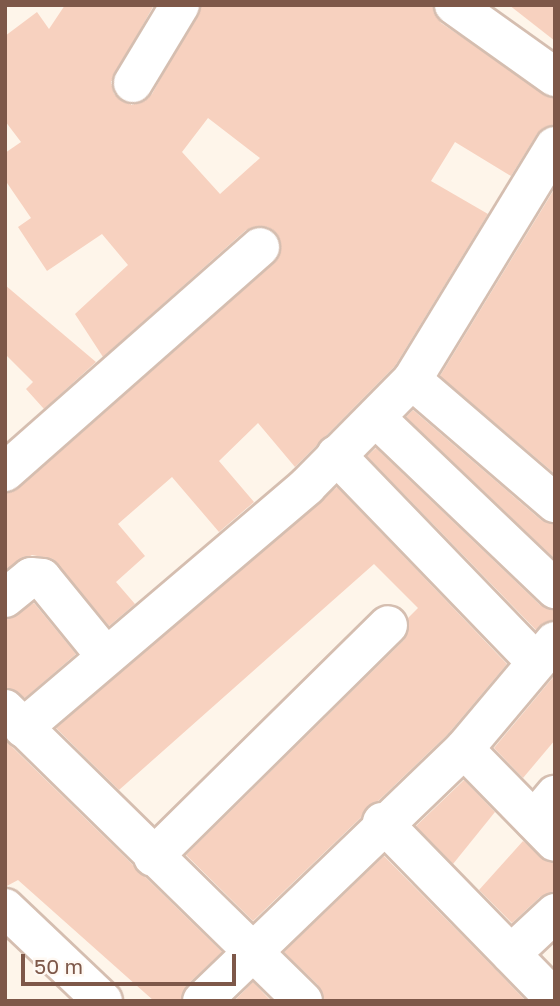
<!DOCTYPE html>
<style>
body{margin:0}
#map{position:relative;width:560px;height:1006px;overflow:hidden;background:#fef5ea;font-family:"Golos Text",sans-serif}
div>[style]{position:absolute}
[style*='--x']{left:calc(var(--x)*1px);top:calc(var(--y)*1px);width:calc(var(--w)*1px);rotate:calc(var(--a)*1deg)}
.building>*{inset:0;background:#f7d1bf}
.roads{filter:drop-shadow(2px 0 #d5beb0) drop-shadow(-2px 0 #d5beb0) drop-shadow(0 2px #d5beb0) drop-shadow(0 -2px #d5beb0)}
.minor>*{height:38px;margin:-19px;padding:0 19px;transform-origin:19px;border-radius:19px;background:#fff}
span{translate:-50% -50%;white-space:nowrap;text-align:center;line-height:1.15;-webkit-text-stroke:5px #fff9f3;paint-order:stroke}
.frame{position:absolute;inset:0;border:7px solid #7e5849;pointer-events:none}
.scale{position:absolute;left:21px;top:954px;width:215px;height:32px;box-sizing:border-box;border:4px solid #7e5849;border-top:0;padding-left:9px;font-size:21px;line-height:24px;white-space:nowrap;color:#7e5849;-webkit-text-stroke:5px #fff9f3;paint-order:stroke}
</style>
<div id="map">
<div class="building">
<i style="clip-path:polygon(evenodd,65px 5px,154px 5px,111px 82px,114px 94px,132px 105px,152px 94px,202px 5px,433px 5px,441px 23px,555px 99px,555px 124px,537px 134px,511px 176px,455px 142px,431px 181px,488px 214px,395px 366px,295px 467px,258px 423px,219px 461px,254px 502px,219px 532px,172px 477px,118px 524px,145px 556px,116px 582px,135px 604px,109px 626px,53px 559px,32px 555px,5px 570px,5px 493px,19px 488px,274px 263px,281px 243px,268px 227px,246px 230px,103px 357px,75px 314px,128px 265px,102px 234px,47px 271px,18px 227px,31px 218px,5px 180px,5px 153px,21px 142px,5px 121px,5px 36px,37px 12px,49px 29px,65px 5px,208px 118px,260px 158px,220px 194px,182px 152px,208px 118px)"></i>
<i style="clip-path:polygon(509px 5px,555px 5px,555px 41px)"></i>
<i style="clip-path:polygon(555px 188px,555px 474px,440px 376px)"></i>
<i style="clip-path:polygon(5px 285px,96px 362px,44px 409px,26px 389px,33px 382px,5px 354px)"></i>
<i style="clip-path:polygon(413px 410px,541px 520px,555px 524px,554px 558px,406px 417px)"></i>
<i style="clip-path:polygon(376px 448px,540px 605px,555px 610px,555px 620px,536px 630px,367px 456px)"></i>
<i style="clip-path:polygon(337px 487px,507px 664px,448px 734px,253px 921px,186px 855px,404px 640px,408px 618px,418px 608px,374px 564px,119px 790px,56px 728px)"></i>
<i style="clip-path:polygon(34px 603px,76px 654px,25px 698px,5px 688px,5px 619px)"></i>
<i style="clip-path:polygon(555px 675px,555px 740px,523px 778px,494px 748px)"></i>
<i style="clip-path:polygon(5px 740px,222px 952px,187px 985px,181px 1001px,154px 1001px,18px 880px,5px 887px)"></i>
<i style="clip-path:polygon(464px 780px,495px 812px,453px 864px,416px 826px)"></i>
<i style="clip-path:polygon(523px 841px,555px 863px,555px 892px,540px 897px,512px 923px,479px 890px)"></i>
<i style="clip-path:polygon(384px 856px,495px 969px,526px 1001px,324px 1001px,318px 985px,284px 952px)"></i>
<i style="clip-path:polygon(253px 982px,271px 1001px,234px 1001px)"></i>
</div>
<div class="roads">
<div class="minor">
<i style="--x:454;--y:5;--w:124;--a:35.5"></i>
<i style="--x:133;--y:83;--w:91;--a:-58.9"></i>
<i style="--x:412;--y:380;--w:189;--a:40.7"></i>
<i style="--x:376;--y:418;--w:248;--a:43.7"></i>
<i style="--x:336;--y:455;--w:288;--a:46"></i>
<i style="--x:5;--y:472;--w:340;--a:-41.4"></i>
<i style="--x:5;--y:598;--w:33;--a:-39"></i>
<i style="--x:31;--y:577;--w:11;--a:5"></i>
<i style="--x:42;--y:578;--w:98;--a:50.8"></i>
<i style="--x:5;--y:709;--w:417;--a:44.4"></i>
<i style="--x:23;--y:728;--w:373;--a:-40.4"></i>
<i style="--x:307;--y:486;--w:149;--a:-45.3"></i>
<i style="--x:412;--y:380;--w:274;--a:-58.6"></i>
<i style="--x:464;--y:749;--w:130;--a:45.6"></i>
<i style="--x:534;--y:820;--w:33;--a:-50"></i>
<i style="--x:382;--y:822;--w:248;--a:45.7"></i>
<i style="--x:153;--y:857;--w:330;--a:-44.6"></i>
<i style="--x:5;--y:908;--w:135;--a:43.5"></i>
<i style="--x:511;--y:954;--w:60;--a:-43"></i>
<i style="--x:202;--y:1001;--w:364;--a:-43.9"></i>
<i style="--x:464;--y:749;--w:141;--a:-49.9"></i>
</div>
</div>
<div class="frame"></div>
<div class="scale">50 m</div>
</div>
